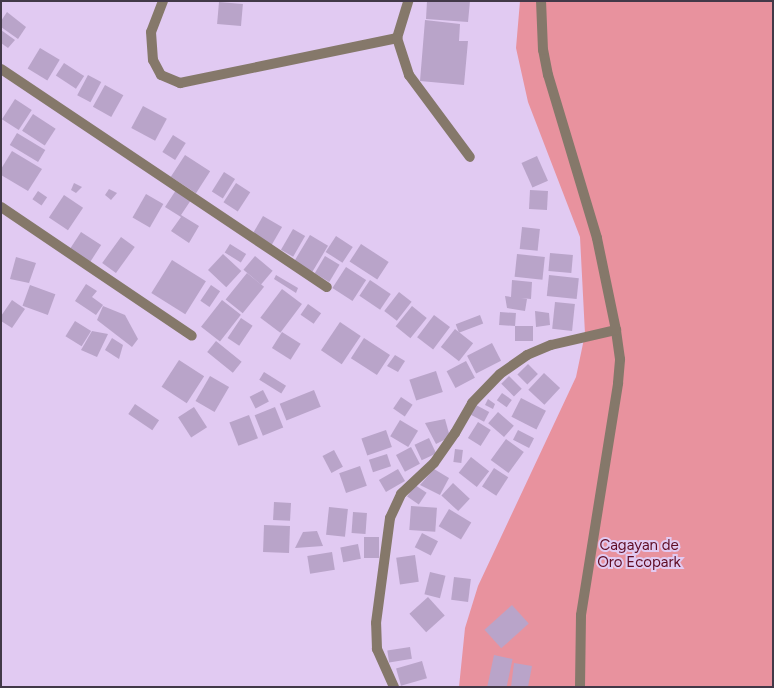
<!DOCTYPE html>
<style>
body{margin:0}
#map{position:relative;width:774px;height:688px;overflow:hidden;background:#e1caf2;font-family:Figtree,sans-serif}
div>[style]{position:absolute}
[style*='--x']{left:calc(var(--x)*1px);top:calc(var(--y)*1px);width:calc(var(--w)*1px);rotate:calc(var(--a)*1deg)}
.green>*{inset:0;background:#e8929e}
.building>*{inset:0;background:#b9a4c9;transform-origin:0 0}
.service>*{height:10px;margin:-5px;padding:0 5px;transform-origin:5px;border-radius:5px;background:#85786a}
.minor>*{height:10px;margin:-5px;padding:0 5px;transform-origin:5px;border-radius:5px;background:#85786a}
span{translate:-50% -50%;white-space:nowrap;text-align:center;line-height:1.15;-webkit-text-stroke:4px #e1caf2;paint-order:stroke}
.park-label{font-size:15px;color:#5f0c24}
.frame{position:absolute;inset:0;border:2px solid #423948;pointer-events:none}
</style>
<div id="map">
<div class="green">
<i style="clip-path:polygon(520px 1px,773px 1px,773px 687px,459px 687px,465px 628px,478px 586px,576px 377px,585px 334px,580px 237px,528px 102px,516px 48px)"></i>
</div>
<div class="building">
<i style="clip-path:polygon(427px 1px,470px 1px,468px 22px,426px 19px)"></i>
<i style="left:219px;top:2px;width:24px;height:22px;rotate:5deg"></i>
<i style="clip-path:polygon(7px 12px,26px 27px,18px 39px,1px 27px,1px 21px)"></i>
<i style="clip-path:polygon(425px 20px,460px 24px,459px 41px,468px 41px,464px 85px,420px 81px)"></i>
<i style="clip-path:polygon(1px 30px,15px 40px,8px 48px,1px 43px)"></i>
<i style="left:40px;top:48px;width:23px;height:24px;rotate:31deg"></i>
<i style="left:64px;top:63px;width:24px;height:15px;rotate:33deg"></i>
<i style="left:88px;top:75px;width:15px;height:23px;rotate:28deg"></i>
<i style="left:105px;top:85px;width:21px;height:25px;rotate:29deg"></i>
<i style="left:15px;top:99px;width:20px;height:24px;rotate:33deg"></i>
<i style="left:143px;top:106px;width:27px;height:25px;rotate:28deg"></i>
<i style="left:33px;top:114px;width:27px;height:20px;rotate:33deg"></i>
<i style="left:17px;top:133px;width:33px;height:14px;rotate:31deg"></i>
<i style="left:173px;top:135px;width:15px;height:20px;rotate:32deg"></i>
<i style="clip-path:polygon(12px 151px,42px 169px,28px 191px,1px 175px,1px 169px)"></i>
<i style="left:185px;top:155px;width:30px;height:26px;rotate:33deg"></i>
<i style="left:537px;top:156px;width:27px;height:17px;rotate:66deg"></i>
<i style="left:224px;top:172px;width:13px;height:23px;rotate:32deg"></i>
<i style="clip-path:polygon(74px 183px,82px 187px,76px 193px,71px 190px)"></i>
<i style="left:236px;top:183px;width:17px;height:23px;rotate:33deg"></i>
<i style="clip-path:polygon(109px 189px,117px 193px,111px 200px,105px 195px)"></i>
<i style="clip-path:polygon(176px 190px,191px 200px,181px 215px,199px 226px,189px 243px,171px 231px,181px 217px,165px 207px)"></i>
<i style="left:530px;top:190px;width:18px;height:19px;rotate:3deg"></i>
<i style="left:38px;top:191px;width:11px;height:10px;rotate:34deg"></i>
<i style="left:146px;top:194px;width:20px;height:27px;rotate:30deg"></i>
<i style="left:64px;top:195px;width:23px;height:27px;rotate:34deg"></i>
<i style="left:263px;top:216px;width:22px;height:22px;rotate:30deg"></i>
<i style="left:522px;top:227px;width:18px;height:22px;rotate:6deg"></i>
<i style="left:293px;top:229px;width:14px;height:24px;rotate:30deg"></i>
<i style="left:81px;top:232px;width:24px;height:21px;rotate:33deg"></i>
<i style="left:310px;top:235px;width:21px;height:32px;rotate:31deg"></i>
<i style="left:336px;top:236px;width:20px;height:19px;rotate:33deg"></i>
<i style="left:121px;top:237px;width:17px;height:32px;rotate:36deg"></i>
<i style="left:230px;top:244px;width:19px;height:10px;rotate:32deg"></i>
<i style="left:361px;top:244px;width:33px;height:21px;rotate:33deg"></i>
<i style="left:550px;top:253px;width:23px;height:18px;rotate:5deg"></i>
<i style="left:223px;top:254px;width:25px;height:22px;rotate:43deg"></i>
<i style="left:517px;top:254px;width:28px;height:23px;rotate:6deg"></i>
<i style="left:255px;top:256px;width:23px;height:18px;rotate:40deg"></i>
<i style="left:325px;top:256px;width:17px;height:20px;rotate:31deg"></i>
<i style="clip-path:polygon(16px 257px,36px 263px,29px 283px,10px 279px)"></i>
<i style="left:172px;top:260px;width:40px;height:39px;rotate:32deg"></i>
<i style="left:346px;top:267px;width:24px;height:25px;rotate:33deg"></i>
<i style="left:247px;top:273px;width:22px;height:34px;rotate:39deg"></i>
<i style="clip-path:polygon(276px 275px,298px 288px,296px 293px,274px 279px)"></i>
<i style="left:549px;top:275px;width:30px;height:21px;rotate:6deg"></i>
<i style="left:370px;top:280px;width:25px;height:19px;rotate:34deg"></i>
<i style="clip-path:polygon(512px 280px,532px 282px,531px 299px,521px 298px,527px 299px,525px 311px,507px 308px,505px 296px,511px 297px)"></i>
<i style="clip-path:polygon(86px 284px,97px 291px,92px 297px,103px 305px,96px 315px,75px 301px)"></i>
<i style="left:30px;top:285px;width:27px;height:22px;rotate:20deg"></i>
<i style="left:211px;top:285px;width:11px;height:19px;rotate:34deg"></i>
<i style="left:282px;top:289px;width:25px;height:36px;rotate:37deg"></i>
<i style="left:399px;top:292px;width:16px;height:24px;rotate:38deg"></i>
<i style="clip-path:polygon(12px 300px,25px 309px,12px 328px,1px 321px,1px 316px)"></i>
<i style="left:222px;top:300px;width:24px;height:34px;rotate:38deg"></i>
<i style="left:555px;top:302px;width:20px;height:27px;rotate:6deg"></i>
<i style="left:308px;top:304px;width:16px;height:13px;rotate:35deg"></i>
<i style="clip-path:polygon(103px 306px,125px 315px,138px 339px,132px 347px,97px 320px)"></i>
<i style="left:412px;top:306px;width:19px;height:26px;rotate:39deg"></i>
<i style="clip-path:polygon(535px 311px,549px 313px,550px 325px,536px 327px)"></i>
<i style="left:500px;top:312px;width:16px;height:13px;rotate:4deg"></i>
<i style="left:434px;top:315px;width:20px;height:28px;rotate:37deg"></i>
<i style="left:480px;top:315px;width:9px;height:26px;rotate:69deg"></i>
<i style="left:241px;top:318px;width:14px;height:24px;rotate:34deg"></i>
<i style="left:75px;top:321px;width:19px;height:18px;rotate:32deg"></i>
<i style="left:340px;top:322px;width:25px;height:34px;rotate:34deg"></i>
<i style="left:515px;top:326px;width:18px;height:15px"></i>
<i style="left:455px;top:329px;width:23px;height:23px;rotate:38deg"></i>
<i style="clip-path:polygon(92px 331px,108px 334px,97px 357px,81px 350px)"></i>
<i style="left:282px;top:332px;width:22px;height:19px;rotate:32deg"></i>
<i style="clip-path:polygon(112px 338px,123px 345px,119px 359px,105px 350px)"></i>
<i style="left:364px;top:338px;width:31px;height:24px;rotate:33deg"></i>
<i style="left:216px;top:341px;width:33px;height:14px;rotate:39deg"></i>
<i style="left:492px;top:343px;width:20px;height:28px;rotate:63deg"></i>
<i style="clip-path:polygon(395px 355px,405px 361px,398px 372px,387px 366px)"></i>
<i style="left:179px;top:360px;width:30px;height:32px;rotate:33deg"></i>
<i style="left:466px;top:361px;width:19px;height:22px;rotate:62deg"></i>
<i style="left:528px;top:364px;width:14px;height:15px;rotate:45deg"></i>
<i style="left:436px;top:371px;width:22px;height:28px;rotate:72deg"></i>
<i style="left:264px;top:372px;width:26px;height:9px;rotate:32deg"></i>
<i style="left:544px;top:373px;width:22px;height:23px;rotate:43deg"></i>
<i style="left:210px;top:376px;width:22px;height:29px;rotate:30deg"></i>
<i style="left:509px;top:376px;width:18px;height:11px;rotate:45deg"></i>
<i style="left:263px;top:390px;width:13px;height:15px;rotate:63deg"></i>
<i style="left:314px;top:390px;width:18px;height:37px;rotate:68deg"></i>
<i style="left:502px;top:393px;width:12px;height:9px;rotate:35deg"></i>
<i style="left:401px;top:397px;width:14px;height:14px;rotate:34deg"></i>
<i style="left:521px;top:398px;width:28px;height:21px;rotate:27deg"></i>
<i style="clip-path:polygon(488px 399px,495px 404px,493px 409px,485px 405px)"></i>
<i style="left:135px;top:404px;width:29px;height:12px;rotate:34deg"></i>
<i style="left:476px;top:405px;width:15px;height:11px;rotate:28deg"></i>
<i style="left:194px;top:407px;width:24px;height:19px;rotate:57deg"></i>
<i style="left:275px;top:407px;width:22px;height:22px;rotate:68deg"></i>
<i style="left:498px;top:412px;width:21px;height:15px;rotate:41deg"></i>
<i style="left:249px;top:415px;width:25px;height:21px;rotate:69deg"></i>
<i style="clip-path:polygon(445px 419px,450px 437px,436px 444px,425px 423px)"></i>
<i style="left:400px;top:420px;width:21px;height:19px;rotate:31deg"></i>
<i style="left:478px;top:422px;width:15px;height:19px;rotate:32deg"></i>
<i style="left:386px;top:430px;width:18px;height:26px;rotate:71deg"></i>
<i style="left:518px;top:430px;width:18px;height:11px;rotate:27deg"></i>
<i style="left:429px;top:438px;width:17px;height:16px;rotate:65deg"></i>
<i style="left:506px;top:439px;width:22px;height:26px;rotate:36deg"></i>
<i style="left:411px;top:447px;width:19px;height:17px;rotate:62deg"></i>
<i style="left:455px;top:449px;width:8px;height:13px;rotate:7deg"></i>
<i style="left:334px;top:450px;width:19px;height:13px;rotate:62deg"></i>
<i style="left:387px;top:454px;width:13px;height:19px;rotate:72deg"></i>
<i style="left:471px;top:457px;width:23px;height:20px;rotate:38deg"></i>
<i style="left:360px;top:466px;width:21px;height:22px;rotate:71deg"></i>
<i style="left:494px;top:468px;width:17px;height:22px;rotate:33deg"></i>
<i style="left:398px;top:469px;width:14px;height:22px;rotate:60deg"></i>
<i style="clip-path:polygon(434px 469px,449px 478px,440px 495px,420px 485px)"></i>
<i style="left:453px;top:483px;width:23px;height:17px;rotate:43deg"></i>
<i style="left:415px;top:485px;width:14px;height:14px;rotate:34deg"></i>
<i style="left:274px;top:502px;width:17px;height:18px;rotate:3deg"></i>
<i style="left:411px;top:506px;width:26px;height:24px;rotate:4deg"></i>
<i style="left:329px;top:507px;width:19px;height:28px;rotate:6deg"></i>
<i style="left:449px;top:509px;width:26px;height:20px;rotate:31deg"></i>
<i style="left:353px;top:512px;width:14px;height:21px;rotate:4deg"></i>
<i style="left:264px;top:525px;width:26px;height:27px;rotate:2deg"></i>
<i style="clip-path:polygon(317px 531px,323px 546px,295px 548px,303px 532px)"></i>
<i style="left:422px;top:533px;width:18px;height:16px;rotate:27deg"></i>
<i style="left:364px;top:537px;width:15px;height:21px"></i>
<i style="left:358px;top:544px;width:15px;height:18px;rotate:79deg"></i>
<i style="left:332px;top:552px;width:18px;height:25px;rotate:81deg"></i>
<i style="left:415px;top:555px;width:27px;height:19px;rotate:82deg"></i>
<i style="left:430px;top:572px;width:16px;height:23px;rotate:14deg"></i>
<i style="left:454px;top:577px;width:17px;height:23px;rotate:7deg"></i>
<i style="left:428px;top:597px;width:25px;height:25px;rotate:48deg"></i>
<i style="left:512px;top:605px;width:25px;height:37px;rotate:48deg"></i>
<i style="left:410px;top:647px;width:12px;height:23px;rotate:81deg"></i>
<i style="left:494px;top:655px;width:19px;height:33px;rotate:12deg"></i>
<i style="left:422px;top:661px;width:18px;height:27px;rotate:74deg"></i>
<i style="clip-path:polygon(514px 663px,532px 666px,528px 687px,511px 687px)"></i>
</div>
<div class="service">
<i style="--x:163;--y:1;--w:33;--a:111"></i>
<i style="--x:151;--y:32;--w:28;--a:86"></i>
<i style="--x:153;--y:60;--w:17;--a:62"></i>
<i style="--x:161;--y:75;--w:21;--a:23"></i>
<i style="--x:180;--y:83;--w:222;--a:-11.7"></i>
<i style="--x:397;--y:38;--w:39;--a:-73"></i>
<i style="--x:397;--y:38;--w:39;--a:72"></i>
<i style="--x:409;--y:75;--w:102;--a:53.4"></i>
<i style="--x:580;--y:687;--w:72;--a:-89.2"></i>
<i style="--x:581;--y:615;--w:235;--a:-80.9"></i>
<i style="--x:618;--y:383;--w:24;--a:-85"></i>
<i style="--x:620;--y:359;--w:29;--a:-98"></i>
</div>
<div class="minor">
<i style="--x:1;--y:69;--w:392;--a:33.8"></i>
<i style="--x:1;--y:207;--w:230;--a:34"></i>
<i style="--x:394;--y:687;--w:42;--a:-114.1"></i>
<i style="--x:377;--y:649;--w:26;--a:-92"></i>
<i style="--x:376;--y:623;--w:106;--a:-82.4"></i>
<i style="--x:390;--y:518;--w:26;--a:-65"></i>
<i style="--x:401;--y:494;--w:45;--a:-43.2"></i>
<i style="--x:434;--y:463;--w:37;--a:-55"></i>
<i style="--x:455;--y:433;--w:34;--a:-60"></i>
<i style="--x:472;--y:403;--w:40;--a:-46"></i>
<i style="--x:500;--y:374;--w:33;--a:-35"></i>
<i style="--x:527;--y:355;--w:26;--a:-23"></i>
<i style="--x:551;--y:345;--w:67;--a:-13"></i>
<i style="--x:616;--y:330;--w:94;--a:-101.7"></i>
<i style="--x:597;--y:238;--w:170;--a:-106.7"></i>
<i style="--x:548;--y:75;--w:25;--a:-101"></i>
<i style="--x:543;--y:50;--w:49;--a:-92.3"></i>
</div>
<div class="park-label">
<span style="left:639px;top:554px">Cagayan de<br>Oro Ecopark</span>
</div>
<div class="frame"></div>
</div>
